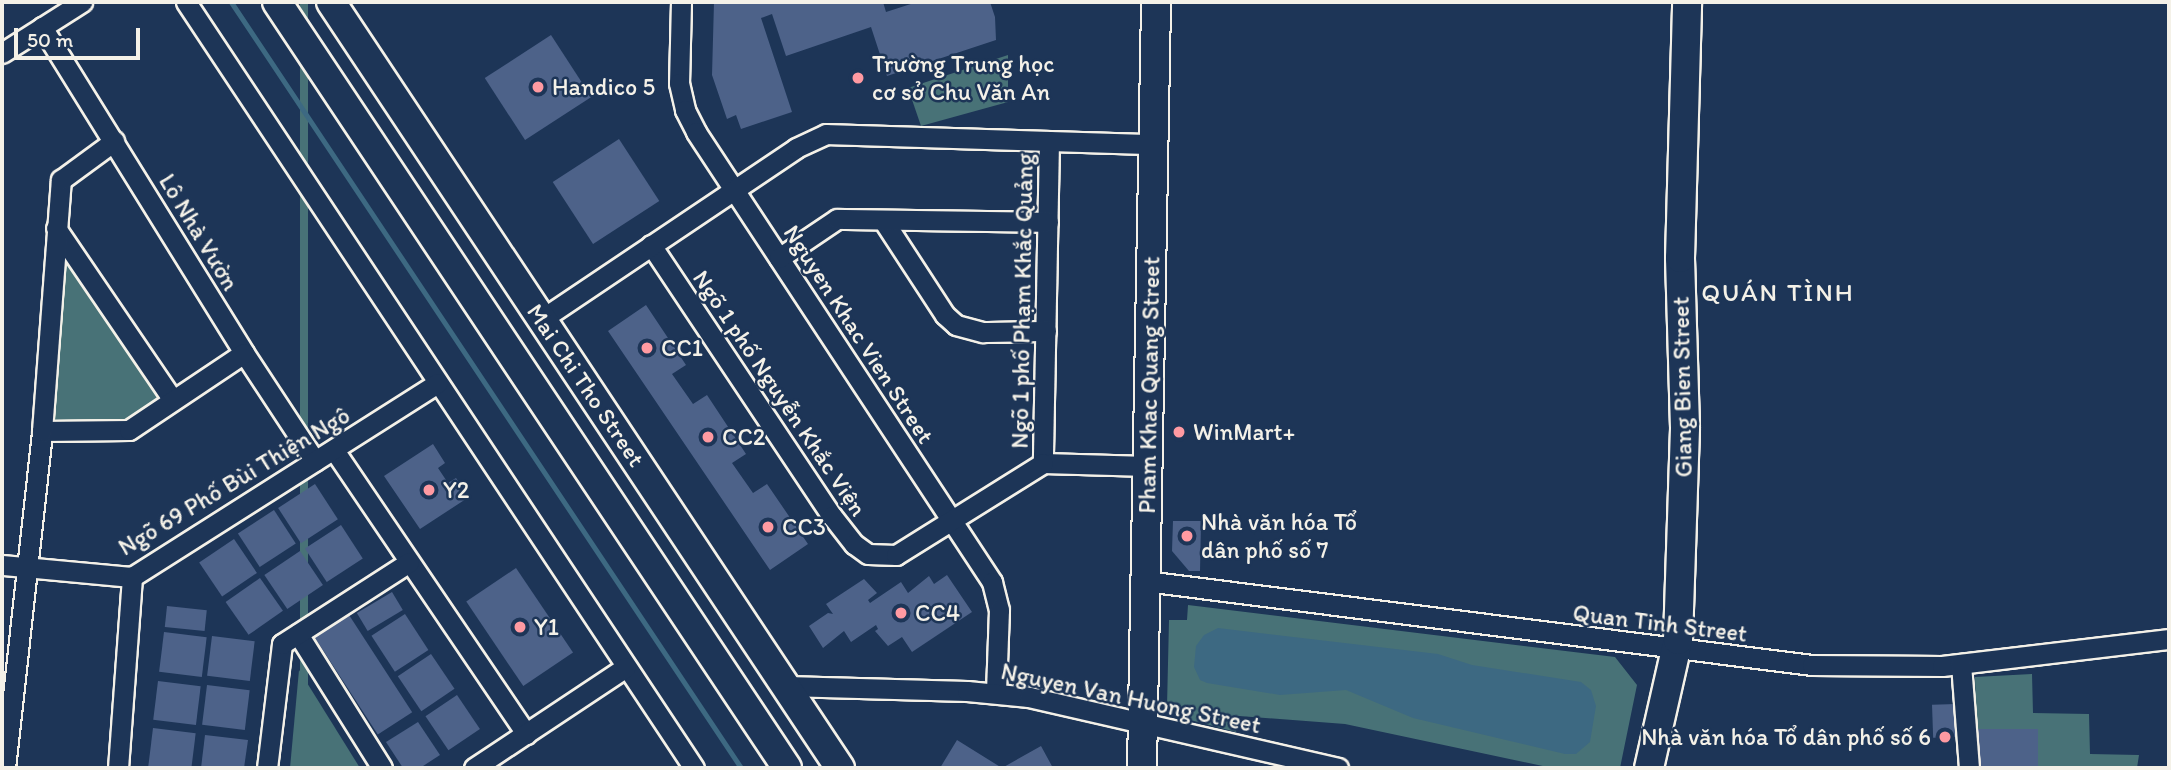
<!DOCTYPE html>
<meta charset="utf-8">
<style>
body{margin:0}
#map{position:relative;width:2171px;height:770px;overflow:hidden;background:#1d3557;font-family:Itim,sans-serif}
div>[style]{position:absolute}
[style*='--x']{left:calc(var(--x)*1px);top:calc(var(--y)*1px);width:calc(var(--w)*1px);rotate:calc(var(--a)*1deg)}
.green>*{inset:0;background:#487277;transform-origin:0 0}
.water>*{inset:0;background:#3d6982}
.stream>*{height:5px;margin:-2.5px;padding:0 2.5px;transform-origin:2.5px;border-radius:2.5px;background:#3d6982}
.building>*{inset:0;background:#4d6289;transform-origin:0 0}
.roads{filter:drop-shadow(2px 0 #f4f1e8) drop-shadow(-2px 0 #f4f1e8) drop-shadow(0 2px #f4f1e8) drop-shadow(0 -2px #f4f1e8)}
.street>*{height:19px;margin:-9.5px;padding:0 9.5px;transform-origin:9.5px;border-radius:9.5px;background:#1d3557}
.secondary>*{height:28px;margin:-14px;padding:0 14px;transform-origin:14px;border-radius:14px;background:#1d3557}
.dots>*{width:19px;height:19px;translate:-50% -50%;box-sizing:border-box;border:4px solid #1d3557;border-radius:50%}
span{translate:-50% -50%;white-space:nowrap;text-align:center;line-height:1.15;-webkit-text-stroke:5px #1d3557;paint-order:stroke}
.poi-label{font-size:24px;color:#f4f1e8}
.left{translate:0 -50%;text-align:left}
.right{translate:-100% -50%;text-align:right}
.street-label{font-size:24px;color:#f4f1e8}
.neighbourhood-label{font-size:26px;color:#f4f1e8;letter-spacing:2px}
.frame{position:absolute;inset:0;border:4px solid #f4f1e8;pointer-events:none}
.scale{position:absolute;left:14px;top:28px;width:126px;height:32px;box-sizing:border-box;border:4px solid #f4f1e8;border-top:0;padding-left:9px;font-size:21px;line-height:24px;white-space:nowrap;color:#f4f1e8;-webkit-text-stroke:5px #1d3557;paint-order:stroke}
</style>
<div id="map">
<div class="green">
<i style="left:300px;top:2px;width:8px;height:920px"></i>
<i style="clip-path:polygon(1008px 55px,1008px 102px,921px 126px,908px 88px)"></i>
<i style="clip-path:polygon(63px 256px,164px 396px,125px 421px,54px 424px)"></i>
<i style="clip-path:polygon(1188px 605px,1615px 657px,1637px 685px,1620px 768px,1552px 768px,1345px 724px,1239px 716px,1236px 732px,1175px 716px,1167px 706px,1169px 620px,1187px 620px)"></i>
<i style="clip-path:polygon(299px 670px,360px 768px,290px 768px)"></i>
<i style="clip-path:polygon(2032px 674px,2033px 713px,2089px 714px,2090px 754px,2139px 755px,2137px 768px,1977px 768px,1975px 677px)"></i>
</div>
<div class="water">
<i style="clip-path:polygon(1218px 628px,1438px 654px,1472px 665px,1581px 682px,1591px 690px,1596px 706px,1590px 742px,1576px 754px,1565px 754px,1413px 718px,1346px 690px,1280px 695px,1207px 683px,1200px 680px,1194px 667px,1196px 646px,1204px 635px)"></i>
</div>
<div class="stream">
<i style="--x:231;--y:2;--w:920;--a:56.34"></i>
</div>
<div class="building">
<i style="clip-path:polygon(714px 2px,883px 2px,886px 12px,917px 2px,990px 2px,995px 17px,996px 40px,887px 76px,871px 27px,786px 56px,772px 14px,761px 18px,792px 112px,741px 129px,736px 115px,727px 119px,712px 75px)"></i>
<i style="left:551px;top:35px;width:74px;height:79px;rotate:57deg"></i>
<i style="left:619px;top:139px;width:74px;height:79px;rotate:57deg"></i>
<i style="clip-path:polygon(646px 305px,686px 365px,672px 374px,693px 404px,707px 395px,746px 454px,732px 463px,753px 493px,767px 484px,808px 544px,770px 570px,608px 331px)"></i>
<i style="clip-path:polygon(433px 444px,445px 463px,438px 468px,448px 483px,456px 478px,469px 497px,420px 529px,384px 476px)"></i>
<i style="left:315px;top:484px;width:42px;height:44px;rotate:57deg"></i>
<i style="left:274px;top:510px;width:40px;height:43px;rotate:57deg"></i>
<i style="clip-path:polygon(1173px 521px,1201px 521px,1200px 571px,1189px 571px,1172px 551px)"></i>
<i style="left:341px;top:525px;width:40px;height:43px;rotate:57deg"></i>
<i style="left:234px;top:539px;width:41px;height:42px;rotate:56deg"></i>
<i style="left:300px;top:551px;width:41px;height:43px;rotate:56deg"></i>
<i style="left:516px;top:568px;width:102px;height:60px;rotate:56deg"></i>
<i style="clip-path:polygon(947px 575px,972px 612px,912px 652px,902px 637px,888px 646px,875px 631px,878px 629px,876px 625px,851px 642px,844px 631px,823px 648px,809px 626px,828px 613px,833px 614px,826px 604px,864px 579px,877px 593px,868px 600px,870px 603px,901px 582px,908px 593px,929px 576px,934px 584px)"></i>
<i style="left:260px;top:578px;width:40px;height:42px;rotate:55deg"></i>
<i style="left:392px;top:592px;width:21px;height:41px;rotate:59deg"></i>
<i style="left:167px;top:606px;width:40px;height:21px;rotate:6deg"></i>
<i style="left:405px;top:614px;width:43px;height:40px;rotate:57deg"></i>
<i style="left:349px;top:615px;width:116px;height:41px;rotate:57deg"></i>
<i style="left:164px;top:632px;width:43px;height:40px;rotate:7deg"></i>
<i style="left:212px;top:636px;width:43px;height:40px;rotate:7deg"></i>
<i style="left:431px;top:654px;width:42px;height:40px;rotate:56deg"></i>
<i style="left:158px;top:681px;width:43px;height:39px;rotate:7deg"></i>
<i style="left:207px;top:685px;width:43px;height:40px;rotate:7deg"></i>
<i style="left:457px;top:695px;width:41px;height:38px;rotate:56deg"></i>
<i style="left:1956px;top:704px;width:33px;height:24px;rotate:88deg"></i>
<i style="clip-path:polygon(418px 722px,440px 755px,420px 768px,403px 768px,386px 742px)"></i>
<i style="left:153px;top:728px;width:43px;height:40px;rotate:7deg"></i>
<i style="left:2038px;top:729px;width:39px;height:60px;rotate:90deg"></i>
<i style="clip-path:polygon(205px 735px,248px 740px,244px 768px,201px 768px)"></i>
<i style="clip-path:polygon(957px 740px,1002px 768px,1041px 746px,1053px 768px,940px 768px)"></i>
</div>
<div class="roads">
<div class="street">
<i style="--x:186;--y:2;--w:919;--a:56.45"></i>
<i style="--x:681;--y:2;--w:81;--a:91.4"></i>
<i style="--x:679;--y:83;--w:28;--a:77"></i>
<i style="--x:685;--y:110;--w:25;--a:63"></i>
<i style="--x:696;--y:132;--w:539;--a:56.66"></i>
<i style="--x:992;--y:582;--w:29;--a:76"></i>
<i style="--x:999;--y:610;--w:83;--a:92.1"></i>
<i style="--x:42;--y:27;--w:384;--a:58.2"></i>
<i style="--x:244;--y:353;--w:129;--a:56.7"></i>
<i style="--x:2;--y:53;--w:95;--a:-32.5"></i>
<i style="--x:1049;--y:141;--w:322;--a:91.1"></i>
<i style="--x:1043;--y:463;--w:105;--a:1.6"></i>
<i style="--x:883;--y:220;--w:113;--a:56.9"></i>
<i style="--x:945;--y:315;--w:15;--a:42"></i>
<i style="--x:956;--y:325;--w:28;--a:15"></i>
<i style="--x:983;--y:332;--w:63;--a:-0.9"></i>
<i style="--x:56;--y:228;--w:208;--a:55.8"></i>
<i style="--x:651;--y:245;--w:326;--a:56.3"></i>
<i style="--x:832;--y:516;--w:36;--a:52"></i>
<i style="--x:854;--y:544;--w:17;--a:36"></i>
<i style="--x:868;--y:554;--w:28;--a:2"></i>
<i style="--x:896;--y:555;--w:173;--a:-32"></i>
<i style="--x:779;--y:258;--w:70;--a:-33.9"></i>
<i style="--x:837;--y:219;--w:211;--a:0.8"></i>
<i style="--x:542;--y:319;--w:306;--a:-33.9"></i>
<i style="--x:796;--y:148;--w:33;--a:-25"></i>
<i style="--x:826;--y:134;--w:327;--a:1.8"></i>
<i style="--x:42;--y:431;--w:87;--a:-0.7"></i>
<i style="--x:129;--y:430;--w:138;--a:-33.8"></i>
<i style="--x:334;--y:450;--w:343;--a:55.9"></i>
<i style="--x:2;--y:565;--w:131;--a:5.3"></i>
<i style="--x:132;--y:577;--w:362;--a:-32.4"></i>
<i style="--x:1145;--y:581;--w:672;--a:7.18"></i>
<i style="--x:1812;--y:665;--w:130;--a:0.4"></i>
<i style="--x:1942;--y:666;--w:229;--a:-6.8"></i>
<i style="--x:298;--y:634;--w:158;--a:57.9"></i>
<i style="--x:1961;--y:664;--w:104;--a:85.6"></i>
<i style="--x:786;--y:686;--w:181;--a:1.6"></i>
<i style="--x:967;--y:691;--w:62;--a:5.5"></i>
<i style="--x:1029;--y:697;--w:317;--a:12.9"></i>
<i style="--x:5;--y:768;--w:339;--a:-83.7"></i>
<i style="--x:42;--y:431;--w:252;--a:-85.7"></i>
<i style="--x:61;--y:180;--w:66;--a:-36.3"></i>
<i style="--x:118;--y:768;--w:192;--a:-85.8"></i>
<i style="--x:267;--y:768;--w:125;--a:-83.1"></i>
<i style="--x:282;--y:644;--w:151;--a:-32.8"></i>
<i style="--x:474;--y:768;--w:182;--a:-33.6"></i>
</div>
<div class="secondary">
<i style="--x:277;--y:2;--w:920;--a:56.34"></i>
<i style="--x:331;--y:2;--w:920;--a:56.4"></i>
<i style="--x:1142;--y:768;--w:766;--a:-88.95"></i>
<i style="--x:1649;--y:768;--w:131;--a:-77.2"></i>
<i style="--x:1678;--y:640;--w:213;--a:-88.1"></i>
<i style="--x:1685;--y:427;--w:169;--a:-91.7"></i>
<i style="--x:1680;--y:258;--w:256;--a:-88.4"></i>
</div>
</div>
<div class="dots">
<i style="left:858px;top:78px;background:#ff9aa2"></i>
<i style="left:538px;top:87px;background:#ff9aa2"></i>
<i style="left:647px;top:348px;background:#ff9aa2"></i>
<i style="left:1179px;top:432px;background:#ff9aa2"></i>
<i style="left:708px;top:437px;background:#ff9aa2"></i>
<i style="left:429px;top:490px;background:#ff9aa2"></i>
<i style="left:768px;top:527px;background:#ff9aa2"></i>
<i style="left:1187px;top:536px;background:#ff9aa2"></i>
<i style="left:901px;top:613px;background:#ff9aa2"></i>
<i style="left:520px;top:627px;background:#ff9aa2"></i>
<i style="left:1945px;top:737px;background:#ff9aa2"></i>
</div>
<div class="poi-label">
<span class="left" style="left:872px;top:78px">Trường Trung học<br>cơ sở Chu Văn An</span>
<span class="left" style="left:552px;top:87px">Handico 5</span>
<span class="left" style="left:661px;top:348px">CC1</span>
<span class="left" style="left:1193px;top:432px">WinMart+</span>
<span class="left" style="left:722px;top:437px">CC2</span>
<span class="left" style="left:443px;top:490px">Y2</span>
<span class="left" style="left:1201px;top:536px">Nhà văn hóa Tổ<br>dân phố số 7</span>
<span class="left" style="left:782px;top:527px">CC3</span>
<span class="left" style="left:915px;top:613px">CC4</span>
<span class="left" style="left:534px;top:627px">Y1</span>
<span class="right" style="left:1931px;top:737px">Nhà văn hóa Tổ dân phố số 6</span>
</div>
<div class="street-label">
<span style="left:199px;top:232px;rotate:59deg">Lô Nhà Vườn</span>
<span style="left:1022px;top:301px;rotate:-89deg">Ngõ 1 phố Phạm Khắc Quảng</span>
<span style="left:859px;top:334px;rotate:57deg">Nguyen Khac Vien Street</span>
<span style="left:586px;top:385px;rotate:56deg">Mai Chi Tho Street</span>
<span style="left:1149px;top:385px;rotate:-89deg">Pham Khac Quang Street</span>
<span style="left:1682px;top:387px;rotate:-91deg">Giang Bien Street</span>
<span style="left:780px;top:393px;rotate:56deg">Ngõ 1 phố Nguyễn Khắc Viện</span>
<span style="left:234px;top:481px;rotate:-31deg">Ngõ 69 Phố Bùi Thiện Ngô</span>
<span style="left:1660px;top:623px;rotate:7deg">Quan Tinh Street</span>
<span style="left:1131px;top:698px;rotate:12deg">Nguyen Van Huong Street</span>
</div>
<div class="neighbourhood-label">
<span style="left:1778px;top:293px">QUÁN TÌNH</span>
</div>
<div class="frame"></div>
<div class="scale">50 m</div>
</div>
